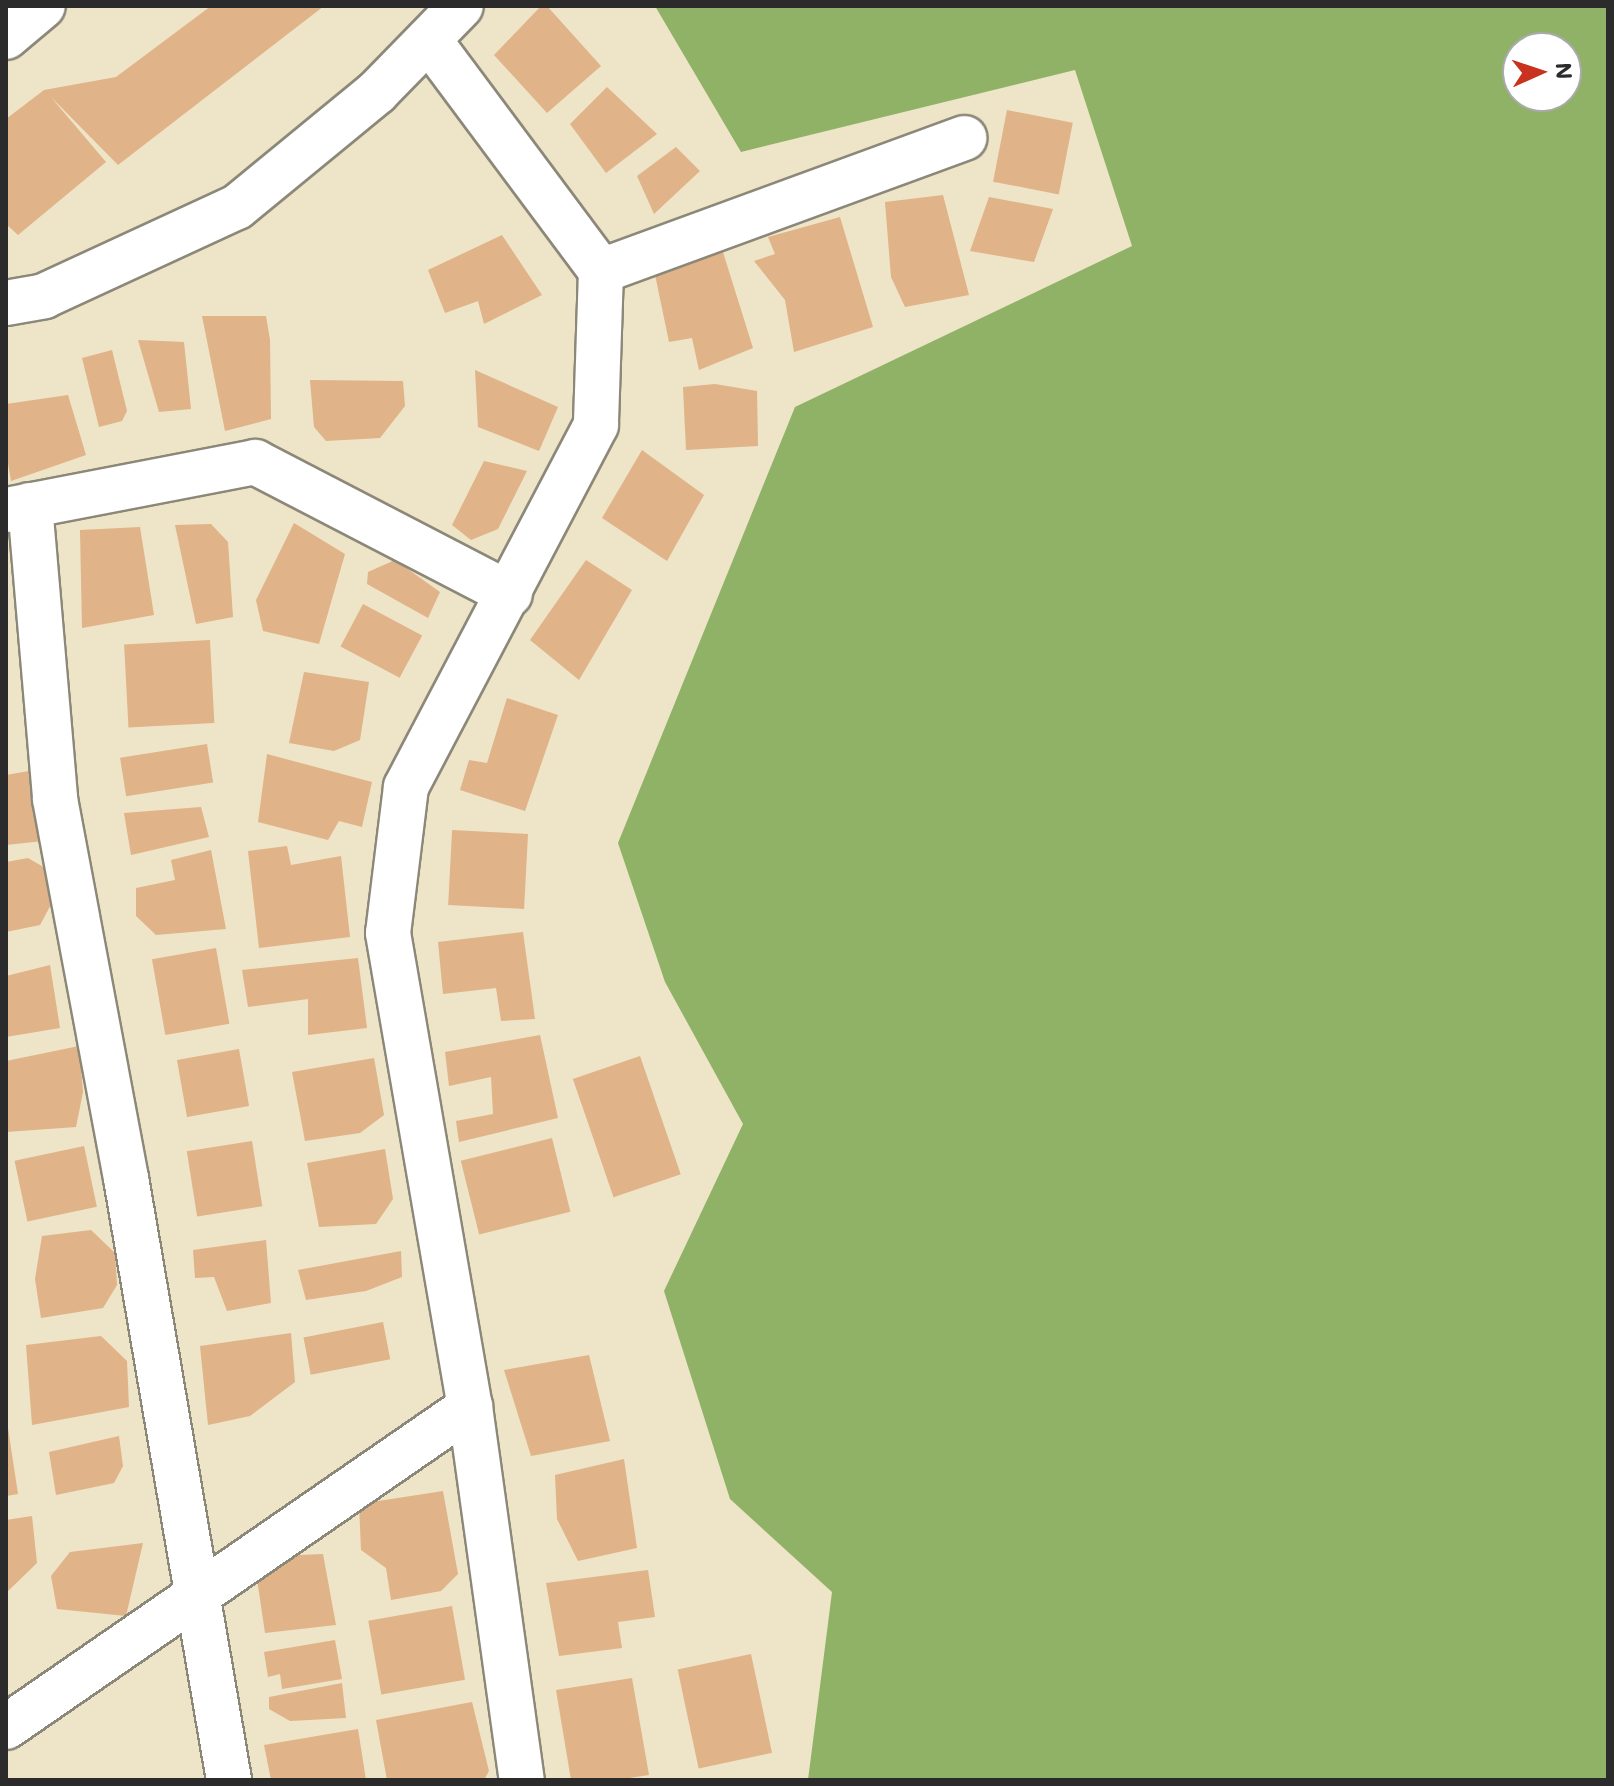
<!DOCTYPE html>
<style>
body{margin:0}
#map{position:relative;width:1614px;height:1786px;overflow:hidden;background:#eee4c7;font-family:Mali,sans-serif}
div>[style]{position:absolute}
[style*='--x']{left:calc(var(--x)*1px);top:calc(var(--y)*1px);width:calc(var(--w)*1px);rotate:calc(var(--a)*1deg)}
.forest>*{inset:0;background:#90b267}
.building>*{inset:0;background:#e0b388;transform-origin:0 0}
.roads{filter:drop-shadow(2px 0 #8c8879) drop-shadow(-2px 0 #8c8879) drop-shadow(0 2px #8c8879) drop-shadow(0 -2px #8c8879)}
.street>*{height:44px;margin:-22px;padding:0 22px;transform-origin:22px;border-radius:22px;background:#fff}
.primary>*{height:44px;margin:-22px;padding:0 22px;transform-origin:22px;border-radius:22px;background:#fff}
span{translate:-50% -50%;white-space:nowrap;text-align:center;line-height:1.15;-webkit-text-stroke:7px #fff;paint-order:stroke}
.frame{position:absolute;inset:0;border:8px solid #2b2b2b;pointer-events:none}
.north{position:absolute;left:1502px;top:32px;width:80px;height:80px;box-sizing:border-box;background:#fff;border:2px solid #aaa;border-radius:50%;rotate:87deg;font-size:22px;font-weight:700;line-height:32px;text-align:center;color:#2b2b2b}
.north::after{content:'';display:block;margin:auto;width:28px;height:36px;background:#c8321e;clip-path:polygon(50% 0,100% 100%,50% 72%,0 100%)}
</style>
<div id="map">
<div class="forest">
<i style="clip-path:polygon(evenodd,655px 6px,1608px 6px,1608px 1780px,808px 1780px,832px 1592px,730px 1499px,664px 1291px,743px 1124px,665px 982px,618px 843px,795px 407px,1132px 246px,1075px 70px,741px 152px,655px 6px,1518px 48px,1566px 48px,1566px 96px,1518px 96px,1518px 48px)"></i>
</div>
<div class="building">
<i style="clip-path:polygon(211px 6px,324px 6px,118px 165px,50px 96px,106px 162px,18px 235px,6px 224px,6px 119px,44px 90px,116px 77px)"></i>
<i style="clip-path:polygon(541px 6px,547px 6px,601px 66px,547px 113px,494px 55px)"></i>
<i style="clip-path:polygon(607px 87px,657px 134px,606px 173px,570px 124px)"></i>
<i style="left:1007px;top:110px;width:67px;height:73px;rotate:11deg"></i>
<i style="clip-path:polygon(676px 147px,700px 171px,654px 214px,637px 176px)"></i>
<i style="clip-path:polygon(943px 195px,969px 295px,905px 307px,891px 277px,885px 202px)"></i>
<i style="clip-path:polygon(989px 197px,1053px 209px,1034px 262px,970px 251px)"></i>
<i style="clip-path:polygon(840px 217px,873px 327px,794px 352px,785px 300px,754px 261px,775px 254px,768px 237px)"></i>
<i style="clip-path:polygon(502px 235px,542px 295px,484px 324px,478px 301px,445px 313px,428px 270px)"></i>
<i style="clip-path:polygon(722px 249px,753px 348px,699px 370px,692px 338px,669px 342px,653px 265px)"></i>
<i style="clip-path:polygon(202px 316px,266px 316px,270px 340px,271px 419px,225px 431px)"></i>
<i style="clip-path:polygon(138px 340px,184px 342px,191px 409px,159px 412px)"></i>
<i style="clip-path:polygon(112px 350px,127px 411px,122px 421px,99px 427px,82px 358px)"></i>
<i style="clip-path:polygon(475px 370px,558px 407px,539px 451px,478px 427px)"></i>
<i style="clip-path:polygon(310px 380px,403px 381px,405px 406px,380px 438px,326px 441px,314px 427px)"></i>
<i style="clip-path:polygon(715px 384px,757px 391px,758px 446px,686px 450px,683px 387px)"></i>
<i style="clip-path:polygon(68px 395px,86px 455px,11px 481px,6px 451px,6px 404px)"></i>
<i style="clip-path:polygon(642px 450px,704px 495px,667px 561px,602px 518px)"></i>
<i style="clip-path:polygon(484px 461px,527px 471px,498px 529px,471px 540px,452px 525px)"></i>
<i style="clip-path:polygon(294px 523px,345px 554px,319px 644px,263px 631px,256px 600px)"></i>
<i style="clip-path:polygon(211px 524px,228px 542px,233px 617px,196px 624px,175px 525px)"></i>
<i style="clip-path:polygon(140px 527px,154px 615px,82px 628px,80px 530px)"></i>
<i style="clip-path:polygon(395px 560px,440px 592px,428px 618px,367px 584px,368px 572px)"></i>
<i style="clip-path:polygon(586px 560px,632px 590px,579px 680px,530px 640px)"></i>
<i style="left:363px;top:604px;width:67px;height:48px;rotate:28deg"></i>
<i style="left:210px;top:640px;width:83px;height:86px;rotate:87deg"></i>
<i style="clip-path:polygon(304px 672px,369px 682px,360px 740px,334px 751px,289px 743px)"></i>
<i style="clip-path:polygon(507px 698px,558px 715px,525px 811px,460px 790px,469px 760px,487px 763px)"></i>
<i style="left:207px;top:744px;width:39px;height:88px;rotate:81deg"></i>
<i style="clip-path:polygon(267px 754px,372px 782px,362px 827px,339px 821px,328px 840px,258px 822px)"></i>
<i style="clip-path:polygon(29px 771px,43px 841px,6px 845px,6px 775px)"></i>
<i style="clip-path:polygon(201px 807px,209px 837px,131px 855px,124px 813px)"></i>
<i style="left:528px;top:834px;width:75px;height:76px;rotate:93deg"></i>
<i style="clip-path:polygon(287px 846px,291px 865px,341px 856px,350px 937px,259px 948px,248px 851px)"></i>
<i style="clip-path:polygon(211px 850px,226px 929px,156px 935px,136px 916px,136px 888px,175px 880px,171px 860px)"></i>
<i style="clip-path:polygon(28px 858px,52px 872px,54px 899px,40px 925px,6px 932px,6px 862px)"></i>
<i style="clip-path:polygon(523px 932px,535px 1019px,501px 1021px,496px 988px,443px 994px,438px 942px)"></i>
<i style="left:216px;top:948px;width:77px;height:65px;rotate:80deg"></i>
<i style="clip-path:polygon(358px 958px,367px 1028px,308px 1035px,308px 999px,248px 1007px,242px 970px)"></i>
<i style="clip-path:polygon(50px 965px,60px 1028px,6px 1037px,6px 976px)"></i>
<i style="clip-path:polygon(540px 1035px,558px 1118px,459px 1142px,456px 1121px,493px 1114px,491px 1077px,449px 1086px,445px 1052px)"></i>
<i style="clip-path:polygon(79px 1046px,83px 1092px,76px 1127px,6px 1132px,6px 1061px)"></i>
<i style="left:239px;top:1049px;width:58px;height:63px;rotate:80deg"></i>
<i style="left:640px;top:1056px;width:125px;height:71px;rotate:71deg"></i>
<i style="clip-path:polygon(374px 1058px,384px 1115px,360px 1133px,305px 1141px,292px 1072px)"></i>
<i style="left:552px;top:1138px;width:76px;height:94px;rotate:76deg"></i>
<i style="left:252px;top:1141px;width:66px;height:66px;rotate:81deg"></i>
<i style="left:84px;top:1146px;width:62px;height:71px;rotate:78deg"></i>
<i style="clip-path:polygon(385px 1149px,393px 1199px,376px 1224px,319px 1227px,307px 1163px)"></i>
<i style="clip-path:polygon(91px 1230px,115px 1253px,117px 1285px,103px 1308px,41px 1318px,35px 1279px,42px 1236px)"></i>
<i style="clip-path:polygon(266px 1240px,271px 1303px,227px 1311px,214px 1277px,195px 1278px,193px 1250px)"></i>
<i style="clip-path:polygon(401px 1251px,402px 1277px,366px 1291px,306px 1300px,298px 1270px)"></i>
<i style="left:383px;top:1322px;width:38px;height:81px;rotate:79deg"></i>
<i style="clip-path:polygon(291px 1333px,295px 1382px,250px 1416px,208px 1425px,200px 1346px)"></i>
<i style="clip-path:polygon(101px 1336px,127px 1361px,129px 1407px,32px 1425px,26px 1345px)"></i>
<i style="clip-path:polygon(589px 1355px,610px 1441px,531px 1456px,504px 1370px)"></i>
<i style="clip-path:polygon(8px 1428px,18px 1494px,6px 1496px,6px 1429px)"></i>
<i style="clip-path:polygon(119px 1436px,123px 1466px,114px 1483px,56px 1495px,49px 1452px)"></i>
<i style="clip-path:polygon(624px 1459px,637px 1548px,578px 1561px,557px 1519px,555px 1475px)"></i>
<i style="clip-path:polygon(443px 1491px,458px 1574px,441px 1591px,391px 1600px,386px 1568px,361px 1550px,359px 1504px)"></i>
<i style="clip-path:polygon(32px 1516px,37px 1563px,6px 1593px,6px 1520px)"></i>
<i style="clip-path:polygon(143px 1543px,126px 1616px,57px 1609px,51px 1576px,70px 1552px)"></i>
<i style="clip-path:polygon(323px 1554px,336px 1625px,265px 1633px,257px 1579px,278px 1556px)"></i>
<i style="clip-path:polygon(648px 1570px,655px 1617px,618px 1622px,622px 1648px,559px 1656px,546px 1583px)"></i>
<i style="left:452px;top:1606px;width:75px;height:85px;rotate:80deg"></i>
<i style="clip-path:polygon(335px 1640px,342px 1679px,282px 1689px,280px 1674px,268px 1677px,264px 1652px)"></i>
<i style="left:751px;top:1654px;width:101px;height:75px;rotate:78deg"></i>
<i style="clip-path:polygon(632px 1678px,649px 1775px,616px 1780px,571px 1780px,556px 1690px)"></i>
<i style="clip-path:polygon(342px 1683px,346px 1718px,290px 1721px,269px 1709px,269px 1697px)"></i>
<i style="clip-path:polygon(472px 1702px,489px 1771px,484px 1780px,387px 1780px,376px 1720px)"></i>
<i style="clip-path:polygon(358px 1729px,366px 1780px,271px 1780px,264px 1745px)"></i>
</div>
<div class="roads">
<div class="street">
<i style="--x:429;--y:40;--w:288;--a:53.3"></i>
<i style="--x:601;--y:271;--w:154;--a:91.9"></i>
<i style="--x:596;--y:425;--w:409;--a:117.7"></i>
<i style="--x:406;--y:787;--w:147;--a:97"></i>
<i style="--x:388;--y:933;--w:481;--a:80.2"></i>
<i style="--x:470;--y:1407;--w:377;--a:82.1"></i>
<i style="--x:601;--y:271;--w:387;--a:-20.1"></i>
<i style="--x:6;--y:303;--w:39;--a:-10"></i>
<i style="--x:44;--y:296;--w:213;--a:-24.8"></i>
<i style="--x:237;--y:207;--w:181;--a:-39.4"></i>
<i style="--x:377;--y:92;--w:120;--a:-45.7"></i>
<i style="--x:30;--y:505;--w:295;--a:85.1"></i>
<i style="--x:55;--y:799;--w:386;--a:79.4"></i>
<i style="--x:126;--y:1178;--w:611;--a:80.29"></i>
<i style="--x:6;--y:510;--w:254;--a:-10.9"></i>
<i style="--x:255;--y:462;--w:287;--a:27.4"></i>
<i style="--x:6;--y:1727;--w:564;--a:-34.59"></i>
</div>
<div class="primary">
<i style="--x:6;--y:37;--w:48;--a:-40"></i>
</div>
</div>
<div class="frame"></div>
<div class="north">N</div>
</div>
